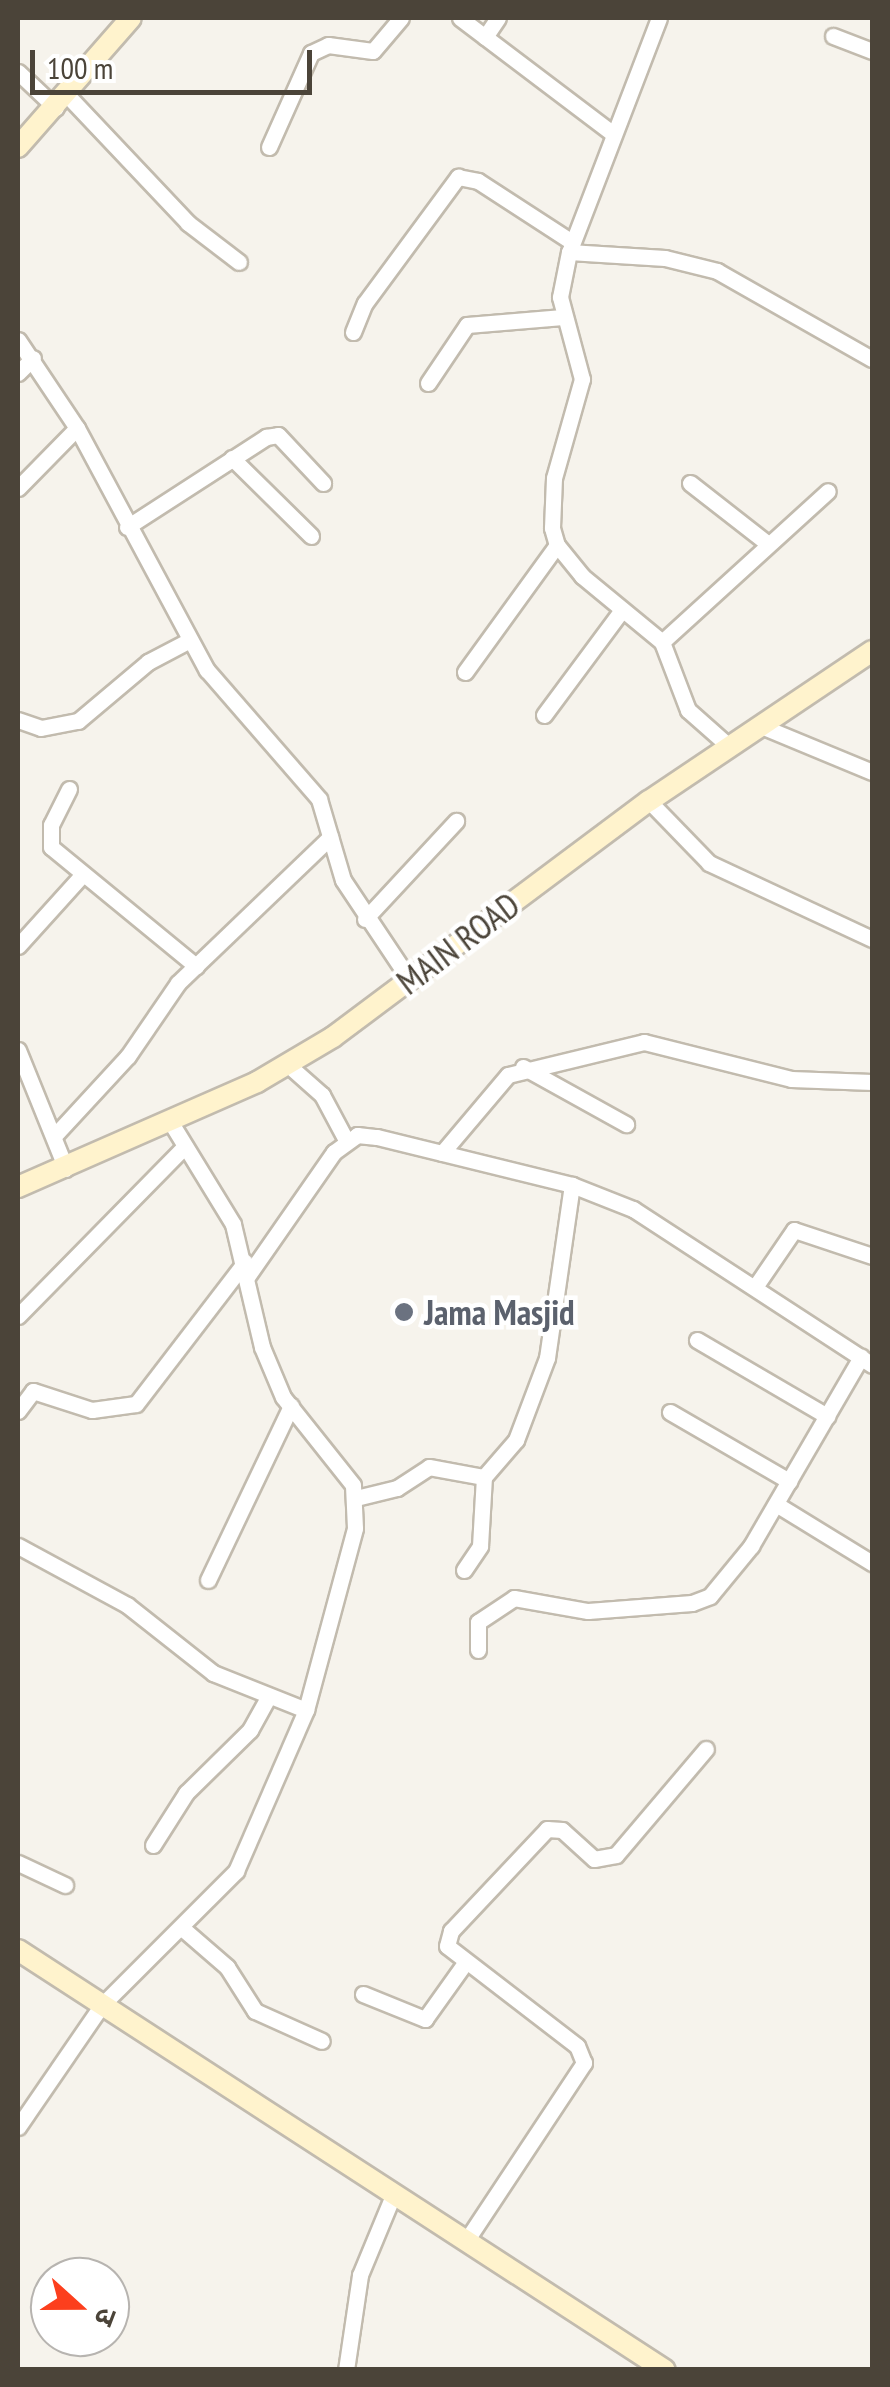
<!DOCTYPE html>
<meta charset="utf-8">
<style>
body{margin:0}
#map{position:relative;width:890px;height:2387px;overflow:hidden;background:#f6f3ec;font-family:"PT Sans Narrow","Noto Sans Devanagari",sans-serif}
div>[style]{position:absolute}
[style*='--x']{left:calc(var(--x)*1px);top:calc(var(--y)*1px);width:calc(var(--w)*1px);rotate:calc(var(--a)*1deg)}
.roads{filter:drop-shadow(2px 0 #c2bbae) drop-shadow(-2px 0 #c2bbae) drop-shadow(0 2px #c2bbae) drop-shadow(0 -2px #c2bbae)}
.street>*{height:15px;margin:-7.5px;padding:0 7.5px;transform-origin:7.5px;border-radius:7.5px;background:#fff}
.secondary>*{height:20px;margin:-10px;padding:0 10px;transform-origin:10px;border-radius:10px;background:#fff3cd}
.dots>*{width:28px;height:28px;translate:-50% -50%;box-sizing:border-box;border:5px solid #fff;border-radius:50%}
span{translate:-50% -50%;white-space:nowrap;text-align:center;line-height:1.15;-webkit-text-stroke:9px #fff;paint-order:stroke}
.street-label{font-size:35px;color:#4b4439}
.worship-label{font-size:35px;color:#5b616d;font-weight:700}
.left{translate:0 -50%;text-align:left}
.frame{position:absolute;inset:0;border:20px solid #4b4439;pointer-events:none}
.north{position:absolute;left:30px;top:2257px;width:100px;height:100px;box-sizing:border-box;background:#fff;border:2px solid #b7b4b0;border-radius:50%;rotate:111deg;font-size:28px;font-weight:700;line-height:40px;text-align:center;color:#4b4439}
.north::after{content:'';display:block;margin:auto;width:35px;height:45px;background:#fc3f1d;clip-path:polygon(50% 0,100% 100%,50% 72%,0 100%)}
.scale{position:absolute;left:30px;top:50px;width:282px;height:45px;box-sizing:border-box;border:5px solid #4b4439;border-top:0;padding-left:12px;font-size:30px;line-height:35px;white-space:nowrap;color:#4b4439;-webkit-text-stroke:8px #fff;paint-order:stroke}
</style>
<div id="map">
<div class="roads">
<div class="street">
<i style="--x:460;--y:18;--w:191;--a:37.1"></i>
<i style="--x:659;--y:18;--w:251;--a:111"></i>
<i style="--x:569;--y:252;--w:46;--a:101.3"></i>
<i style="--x:560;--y:297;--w:85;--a:75"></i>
<i style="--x:582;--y:379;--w:103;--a:105.8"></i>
<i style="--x:554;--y:478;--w:50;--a:92.3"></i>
<i style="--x:552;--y:528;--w:18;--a:74"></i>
<i style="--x:557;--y:545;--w:40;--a:51"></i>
<i style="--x:582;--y:576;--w:104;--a:39.5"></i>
<i style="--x:662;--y:642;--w:73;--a:69.1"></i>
<i style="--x:688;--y:710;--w:56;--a:41.4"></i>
<i style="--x:833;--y:36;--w:42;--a:21"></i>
<i style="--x:485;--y:37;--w:23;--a:-56"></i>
<i style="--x:18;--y:72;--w:52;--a:43.5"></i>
<i style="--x:68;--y:96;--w:175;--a:46.6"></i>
<i style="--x:188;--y:223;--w:64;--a:37.4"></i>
<i style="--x:269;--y:147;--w:103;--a:-65.9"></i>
<i style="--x:311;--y:53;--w:19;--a:-25"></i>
<i style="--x:328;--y:45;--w:45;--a:7.6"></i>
<i style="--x:373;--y:51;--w:43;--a:-49.7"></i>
<i style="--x:569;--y:252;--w:96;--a:3.6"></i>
<i style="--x:665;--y:258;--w:54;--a:14"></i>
<i style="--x:717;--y:271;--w:178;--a:29.6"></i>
<i style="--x:353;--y:332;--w:31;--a:-68"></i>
<i style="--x:365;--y:303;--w:157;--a:-53.6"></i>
<i style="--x:458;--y:177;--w:20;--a:11"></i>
<i style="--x:478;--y:181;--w:112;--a:33"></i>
<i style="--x:18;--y:340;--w:106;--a:56.2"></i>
<i style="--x:77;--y:428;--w:275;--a:61.8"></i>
<i style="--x:207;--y:670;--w:171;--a:49"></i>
<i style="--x:319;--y:799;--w:84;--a:73.5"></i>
<i style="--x:343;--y:880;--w:119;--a:56.3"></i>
<i style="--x:18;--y:373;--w:21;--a:-45"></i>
<i style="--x:428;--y:383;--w:70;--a:-56.1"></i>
<i style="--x:467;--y:325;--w:96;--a:-4.8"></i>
<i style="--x:232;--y:458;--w:111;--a:44.6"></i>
<i style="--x:690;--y:483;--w:99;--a:38"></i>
<i style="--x:18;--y:488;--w:84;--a:-45.5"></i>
<i style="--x:127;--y:527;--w:166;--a:-32.9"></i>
<i style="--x:266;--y:437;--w:12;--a:-9"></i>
<i style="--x:278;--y:435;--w:66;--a:46.8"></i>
<i style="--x:662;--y:642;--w:224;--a:-42.3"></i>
<i style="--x:465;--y:672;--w:157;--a:-54.1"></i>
<i style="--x:544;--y:715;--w:131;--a:-53.4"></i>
<i style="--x:18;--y:720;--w:24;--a:19"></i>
<i style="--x:41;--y:728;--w:38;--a:-11"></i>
<i style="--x:78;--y:721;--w:92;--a:-40.1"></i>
<i style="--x:148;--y:662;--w:47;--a:-27.6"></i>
<i style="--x:761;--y:726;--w:120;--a:22.5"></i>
<i style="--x:69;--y:789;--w:40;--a:116.6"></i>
<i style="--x:51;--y:825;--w:22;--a:90"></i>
<i style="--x:51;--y:847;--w:188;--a:39.4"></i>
<i style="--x:649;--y:801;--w:86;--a:45.9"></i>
<i style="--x:709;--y:863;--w:180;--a:25"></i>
<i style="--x:365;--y:919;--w:134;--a:-47.1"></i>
<i style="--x:18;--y:946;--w:97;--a:-47.9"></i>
<i style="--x:18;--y:1050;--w:128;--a:68"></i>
<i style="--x:287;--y:1064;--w:47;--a:41.5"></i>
<i style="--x:322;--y:1095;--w:51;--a:61.9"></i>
<i style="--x:523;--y:1067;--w:118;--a:29"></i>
<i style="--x:56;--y:1134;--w:106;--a:-47.3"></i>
<i style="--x:128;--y:1056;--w:88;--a:-55.6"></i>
<i style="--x:178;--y:983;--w:211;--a:-43.8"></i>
<i style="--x:442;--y:1153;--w:102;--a:-49.8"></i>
<i style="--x:508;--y:1075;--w:140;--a:-13.6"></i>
<i style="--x:644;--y:1042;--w:152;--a:14.1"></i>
<i style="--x:791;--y:1079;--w:81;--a:2.1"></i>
<i style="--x:247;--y:1277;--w:152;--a:-55.2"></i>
<i style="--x:334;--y:1152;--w:29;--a:-36"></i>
<i style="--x:357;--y:1135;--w:20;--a:6"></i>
<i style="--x:377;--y:1137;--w:201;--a:13.8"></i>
<i style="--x:572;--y:1185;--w:66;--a:21.5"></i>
<i style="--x:633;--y:1209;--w:285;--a:33.1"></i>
<i style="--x:755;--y:1287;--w:69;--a:-55.6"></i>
<i style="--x:794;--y:1230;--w:82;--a:18.4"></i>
<i style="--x:18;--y:1316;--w:238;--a:-45.5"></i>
<i style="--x:697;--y:1340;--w:151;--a:30.3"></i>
<i style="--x:18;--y:1411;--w:25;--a:-53"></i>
<i style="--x:33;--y:1391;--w:62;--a:17.9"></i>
<i style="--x:92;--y:1410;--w:44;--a:-7.8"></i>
<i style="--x:136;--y:1404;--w:179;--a:-52.5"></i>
<i style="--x:670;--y:1412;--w:138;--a:30.1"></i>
<i style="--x:356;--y:1498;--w:42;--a:-13.7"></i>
<i style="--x:397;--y:1488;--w:38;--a:-33"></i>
<i style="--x:429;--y:1467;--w:56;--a:10.3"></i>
<i style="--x:484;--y:1477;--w:49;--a:-49.1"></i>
<i style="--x:516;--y:1440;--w:88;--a:-69.3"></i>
<i style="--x:547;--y:1358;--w:175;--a:-81.8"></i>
<i style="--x:776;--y:1504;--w:113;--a:31.6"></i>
<i style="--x:18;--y:1546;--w:124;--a:28.4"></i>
<i style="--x:127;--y:1605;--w:110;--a:38.3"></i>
<i style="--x:213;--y:1673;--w:100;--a:21.7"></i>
<i style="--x:464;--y:1570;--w:29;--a:-56"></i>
<i style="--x:480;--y:1546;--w:69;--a:-86.7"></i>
<i style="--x:208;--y:1580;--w:193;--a:-64.5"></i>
<i style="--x:478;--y:1650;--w:28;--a:-90"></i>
<i style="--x:478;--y:1622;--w:43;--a:-33.7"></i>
<i style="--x:514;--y:1598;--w:75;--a:10"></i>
<i style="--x:588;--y:1611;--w:104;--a:-4.4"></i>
<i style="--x:692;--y:1603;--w:19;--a:-21"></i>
<i style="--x:710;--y:1596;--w:65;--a:-50.6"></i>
<i style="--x:751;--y:1546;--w:219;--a:-59.8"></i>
<i style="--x:153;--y:1845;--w:62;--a:-57.6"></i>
<i style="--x:186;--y:1793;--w:90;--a:-44.5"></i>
<i style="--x:250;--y:1730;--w:39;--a:-61"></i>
<i style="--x:18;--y:1863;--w:52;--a:25.1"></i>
<i style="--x:182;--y:1928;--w:60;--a:40.9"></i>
<i style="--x:227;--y:1967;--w:52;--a:57.5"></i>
<i style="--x:255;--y:2011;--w:73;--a:24.1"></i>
<i style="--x:363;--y:1994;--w:67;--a:22"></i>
<i style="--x:425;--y:2019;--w:69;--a:-54.5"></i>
<i style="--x:18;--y:2127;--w:148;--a:-55.5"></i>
<i style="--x:102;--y:2005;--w:190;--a:-45"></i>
<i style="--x:236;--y:1871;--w:176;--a:-66.5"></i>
<i style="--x:306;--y:1710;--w:188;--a:-74.9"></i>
<i style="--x:355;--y:1528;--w:43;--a:-92.7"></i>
<i style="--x:353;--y:1485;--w:112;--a:-128.5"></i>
<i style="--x:283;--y:1397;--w:54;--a:-112.8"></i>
<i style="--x:262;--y:1347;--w:126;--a:-103.3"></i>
<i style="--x:233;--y:1224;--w:119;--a:-121.5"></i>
<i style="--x:466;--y:2241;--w:214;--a:-56.5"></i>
<i style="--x:584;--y:2063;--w:18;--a:-112"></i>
<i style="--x:577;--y:2046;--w:164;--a:-142.4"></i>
<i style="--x:447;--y:1946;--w:16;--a:-75"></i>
<i style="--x:451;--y:1931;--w:140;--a:-46.7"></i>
<i style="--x:547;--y:1829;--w:15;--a:4"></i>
<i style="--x:562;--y:1830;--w:43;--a:42.2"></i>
<i style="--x:594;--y:1859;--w:22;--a:-10"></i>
<i style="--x:616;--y:1855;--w:139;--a:-49.7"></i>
<i style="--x:346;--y:2370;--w:96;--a:-81.6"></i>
<i style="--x:360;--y:2275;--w:89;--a:-67.5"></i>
</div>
<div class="secondary">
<i style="--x:18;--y:147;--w:171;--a:-48.8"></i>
<i style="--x:18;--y:1187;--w:261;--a:-23.7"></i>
<i style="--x:257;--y:1082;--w:88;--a:-30.6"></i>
<i style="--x:333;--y:1037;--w:394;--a:-36.8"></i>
<i style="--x:649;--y:801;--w:269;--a:-33.9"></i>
<i style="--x:18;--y:1950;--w:771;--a:32.99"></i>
</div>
</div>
<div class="dots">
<i style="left:404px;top:1312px;background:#6b7280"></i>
</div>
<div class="street-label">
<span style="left:458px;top:943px;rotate:-37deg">MAIN ROAD</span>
</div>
<div class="worship-label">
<span class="left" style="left:424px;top:1312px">Jama Masjid</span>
</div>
<div class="frame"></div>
<div class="north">उ</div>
<div class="scale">100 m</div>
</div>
